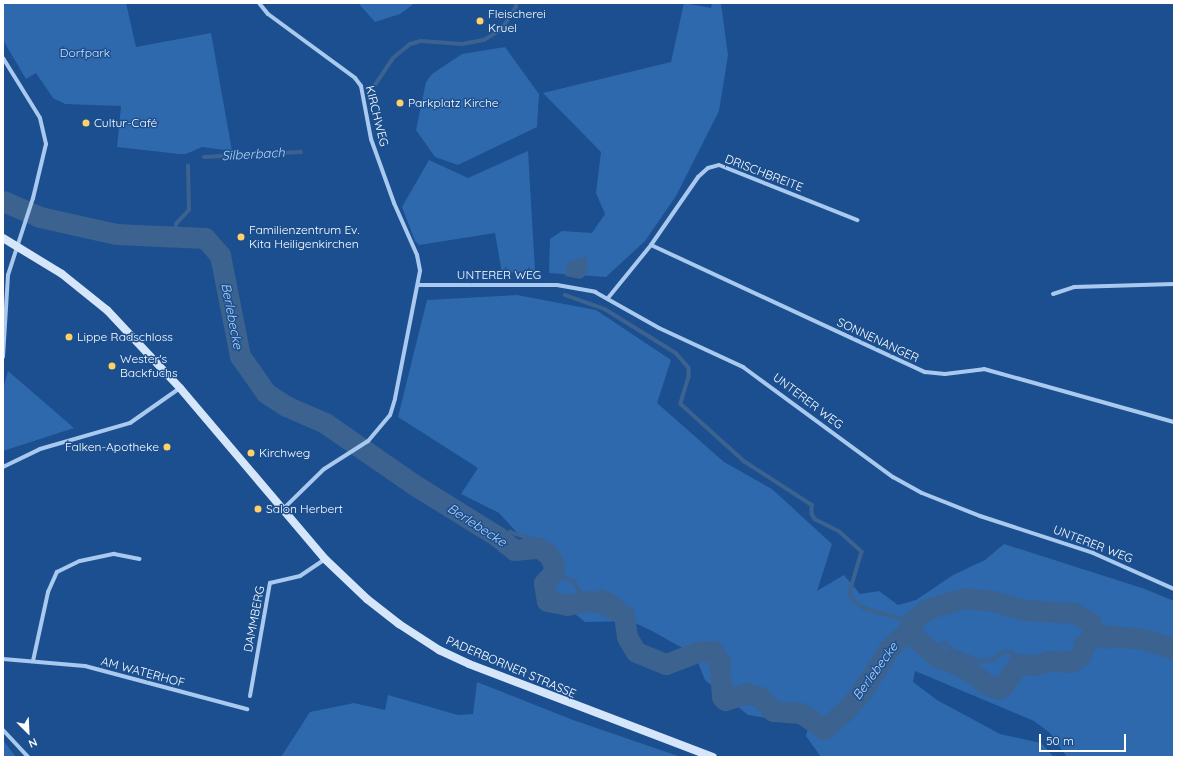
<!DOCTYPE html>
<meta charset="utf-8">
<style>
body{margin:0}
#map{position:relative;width:1177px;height:760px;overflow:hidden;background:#1b4f8f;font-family:Quicksand,sans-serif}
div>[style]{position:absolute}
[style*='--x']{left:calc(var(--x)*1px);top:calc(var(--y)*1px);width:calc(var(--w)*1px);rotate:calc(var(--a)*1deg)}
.green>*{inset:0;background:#2e69ad}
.water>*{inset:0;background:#3c6290}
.stream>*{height:3.5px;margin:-1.75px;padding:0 1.75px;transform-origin:1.75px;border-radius:1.75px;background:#3c6290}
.river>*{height:21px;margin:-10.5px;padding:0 10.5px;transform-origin:10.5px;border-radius:10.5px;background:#3c6290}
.minor>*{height:4px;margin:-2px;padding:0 2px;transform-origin:2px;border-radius:2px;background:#a9c9ee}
.secondary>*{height:8px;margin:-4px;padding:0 4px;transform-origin:4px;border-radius:4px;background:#d6e6fa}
.dots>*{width:11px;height:11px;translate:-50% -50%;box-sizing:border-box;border:2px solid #1b4f8f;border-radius:50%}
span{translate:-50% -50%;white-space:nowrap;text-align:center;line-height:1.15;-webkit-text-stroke:3px #1b4f8f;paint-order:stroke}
.poi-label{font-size:12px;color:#fff}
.left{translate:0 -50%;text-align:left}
.right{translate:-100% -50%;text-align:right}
.park-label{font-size:12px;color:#cfe3fa}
.street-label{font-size:12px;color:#fff}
.water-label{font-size:13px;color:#b5d3f5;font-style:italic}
.frame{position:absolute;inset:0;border:4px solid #fff;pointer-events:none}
.north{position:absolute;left:8px;top:712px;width:40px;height:40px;-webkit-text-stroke:3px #1b4f8f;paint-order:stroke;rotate:156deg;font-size:11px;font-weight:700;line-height:16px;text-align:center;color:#fff}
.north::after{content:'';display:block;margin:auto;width:14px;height:18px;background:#fff;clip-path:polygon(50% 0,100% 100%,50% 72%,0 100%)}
.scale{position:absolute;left:1039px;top:734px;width:87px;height:18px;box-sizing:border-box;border:2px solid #fff;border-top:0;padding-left:5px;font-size:12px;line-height:14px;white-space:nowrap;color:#fff;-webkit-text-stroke:3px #1b4f8f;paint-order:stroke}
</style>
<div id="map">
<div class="green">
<i style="clip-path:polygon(3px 3px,126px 3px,136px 47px,211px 33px,232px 151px,202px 147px,186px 154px,179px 154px,117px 147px,121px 106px,65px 104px,53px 98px,36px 73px,26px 79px,3px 40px)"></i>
<i style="clip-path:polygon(358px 3px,415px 3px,400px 14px,375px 22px)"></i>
<i style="clip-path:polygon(684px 3px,711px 8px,712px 3px,721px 3px,728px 55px,719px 111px,676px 196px,645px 241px,606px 277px,549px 273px,550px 239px,562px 231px,592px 233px,605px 214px,596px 193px,601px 152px,543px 93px,671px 62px)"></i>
<i style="clip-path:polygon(505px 47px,539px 94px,537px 127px,458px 165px,435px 157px,416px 130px,426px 82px,432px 74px,462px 54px)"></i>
<i style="clip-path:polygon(528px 151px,535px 271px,502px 273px,495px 233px,419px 245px,415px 241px,402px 207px,429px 160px,468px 178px)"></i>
<i style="clip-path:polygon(517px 295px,596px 310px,671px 360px,657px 403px,724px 462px,772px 489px,832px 544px,817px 591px,844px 575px,860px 594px,879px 591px,898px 605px,916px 600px,953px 575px,985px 560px,1004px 544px,1145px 589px,1174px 601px,1174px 757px,1067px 757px,1050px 733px,1034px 721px,915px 671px,913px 682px,937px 700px,1000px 734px,1041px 743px,1054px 757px,821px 757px,806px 736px,809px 725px,748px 715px,705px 680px,695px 655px,652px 631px,631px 621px,585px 622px,553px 596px,545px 563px,499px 513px,461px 494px,478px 468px,398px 417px,427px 300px)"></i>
<i style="clip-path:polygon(8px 371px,74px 428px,3px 451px,3px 390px)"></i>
<i style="clip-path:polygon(477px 682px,573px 720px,681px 757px,281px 757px,310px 712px,354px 703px,385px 710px,388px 695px,458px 715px,473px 714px)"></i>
<i style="clip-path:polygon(3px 740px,16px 757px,3px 757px)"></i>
</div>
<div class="water">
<i style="clip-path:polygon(585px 256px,588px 267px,584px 277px,580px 279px,565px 276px,568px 262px)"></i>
</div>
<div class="stream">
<i style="--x:375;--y:85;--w:32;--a:-56"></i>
<i style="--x:393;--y:58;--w:22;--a:-39"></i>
<i style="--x:410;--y:44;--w:11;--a:-15"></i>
<i style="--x:421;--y:41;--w:41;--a:4.2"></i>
<i style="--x:462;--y:44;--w:22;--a:-10"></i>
<i style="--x:484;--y:40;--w:21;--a:-31"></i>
<i style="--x:502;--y:29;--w:26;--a:-58"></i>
<i style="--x:516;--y:7;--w:4;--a:-90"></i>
<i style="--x:204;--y:157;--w:97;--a:-3"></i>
<i style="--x:174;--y:237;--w:13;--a:-81"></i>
<i style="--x:176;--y:224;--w:19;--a:-47"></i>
<i style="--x:189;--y:210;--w:44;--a:-91.3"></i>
<i style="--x:565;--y:295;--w:42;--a:19.3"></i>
<i style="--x:605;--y:309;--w:84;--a:31.8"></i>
<i style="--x:676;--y:353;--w:20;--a:49"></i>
<i style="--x:689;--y:368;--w:9;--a:90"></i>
<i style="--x:689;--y:377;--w:28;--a:107"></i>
<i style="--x:681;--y:404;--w:85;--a:42.1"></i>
<i style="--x:744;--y:461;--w:81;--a:32.9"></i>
<i style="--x:812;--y:505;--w:9;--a:90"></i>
<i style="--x:812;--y:514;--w:6;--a:59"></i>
<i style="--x:815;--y:519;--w:27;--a:27"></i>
<i style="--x:839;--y:531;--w:31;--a:42"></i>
<i style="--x:862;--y:552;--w:42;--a:106.7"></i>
<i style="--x:850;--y:592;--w:10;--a:66"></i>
<i style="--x:854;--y:601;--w:12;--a:35"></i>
<i style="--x:864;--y:608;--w:50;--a:16.3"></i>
<i style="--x:499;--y:538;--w:13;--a:-29"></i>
<i style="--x:510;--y:532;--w:26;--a:18"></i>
<i style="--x:535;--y:540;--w:9;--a:63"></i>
<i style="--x:554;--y:572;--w:23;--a:25"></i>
<i style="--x:575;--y:582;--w:21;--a:65"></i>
<i style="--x:596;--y:602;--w:12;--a:-66"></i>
<i style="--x:601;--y:591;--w:12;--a:20"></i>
<i style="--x:612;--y:595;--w:13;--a:39"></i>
<i style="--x:622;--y:603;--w:12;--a:81"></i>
<i style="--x:1098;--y:636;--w:11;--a:63"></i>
<i style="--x:1103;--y:646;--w:6;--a:9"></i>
<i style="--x:1109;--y:647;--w:17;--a:-31"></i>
<i style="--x:928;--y:648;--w:18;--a:-16"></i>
<i style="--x:945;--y:643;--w:12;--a:42"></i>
<i style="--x:954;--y:651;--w:28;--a:21"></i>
<i style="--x:980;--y:661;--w:13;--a:-4"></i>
<i style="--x:993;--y:660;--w:13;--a:-39"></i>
<i style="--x:1003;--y:652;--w:9;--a:0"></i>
<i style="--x:1012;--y:652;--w:13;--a:63"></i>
<i style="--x:969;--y:657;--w:16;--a:79"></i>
<i style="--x:951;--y:661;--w:11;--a:-56"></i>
</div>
<div class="river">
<i style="--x:3;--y:201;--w:40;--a:23.4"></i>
<i style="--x:40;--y:217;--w:78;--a:12.6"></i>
<i style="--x:116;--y:234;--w:89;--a:2.6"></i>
<i style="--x:205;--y:238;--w:23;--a:49"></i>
<i style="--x:220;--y:255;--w:103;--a:78.8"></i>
<i style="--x:240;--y:356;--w:45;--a:54.9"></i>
<i style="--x:266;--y:393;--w:24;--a:33"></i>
<i style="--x:286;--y:406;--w:43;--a:23.6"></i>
<i style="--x:325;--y:423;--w:107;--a:34.7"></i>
<i style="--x:413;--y:484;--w:99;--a:31.8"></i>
<i style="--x:497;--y:536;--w:22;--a:39"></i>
<i style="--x:514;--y:550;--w:25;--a:-5"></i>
<i style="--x:539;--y:548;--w:11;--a:34"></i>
<i style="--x:548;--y:554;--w:10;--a:61"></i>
<i style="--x:553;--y:563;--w:9;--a:84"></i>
<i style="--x:554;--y:572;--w:15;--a:132"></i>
<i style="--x:544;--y:583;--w:18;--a:81"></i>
<i style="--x:547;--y:601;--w:20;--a:11"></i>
<i style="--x:567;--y:605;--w:17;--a:-13"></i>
<i style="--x:584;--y:601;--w:17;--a:3"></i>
<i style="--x:601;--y:602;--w:26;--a:29"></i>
<i style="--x:624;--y:615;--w:22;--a:82"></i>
<i style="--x:627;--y:637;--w:17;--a:59"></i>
<i style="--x:636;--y:652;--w:32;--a:22"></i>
<i style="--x:666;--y:664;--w:33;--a:-21"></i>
<i style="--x:697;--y:652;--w:16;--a:-4"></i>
<i style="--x:713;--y:651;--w:12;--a:59"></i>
<i style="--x:719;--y:661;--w:36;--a:85"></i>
<i style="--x:722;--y:697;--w:4;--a:45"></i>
<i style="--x:725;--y:700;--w:22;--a:-18"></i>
<i style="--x:746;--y:693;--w:15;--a:16"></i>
<i style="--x:760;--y:697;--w:19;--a:47"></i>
<i style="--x:773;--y:711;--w:28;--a:4"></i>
<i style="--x:801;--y:713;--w:28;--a:35"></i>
<i style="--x:824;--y:729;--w:30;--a:-41"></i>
<i style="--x:847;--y:709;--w:23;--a:-50"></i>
<i style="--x:862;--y:691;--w:52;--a:-57.5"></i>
<i style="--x:890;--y:647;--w:24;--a:-42"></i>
<i style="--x:908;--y:631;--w:10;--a:-66"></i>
<i style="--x:912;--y:622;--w:20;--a:-41"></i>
<i style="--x:927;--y:609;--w:40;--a:-16"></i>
<i style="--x:965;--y:598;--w:29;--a:6"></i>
<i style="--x:994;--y:601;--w:31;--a:17"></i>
<i style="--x:1024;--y:610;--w:50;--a:3.4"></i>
<i style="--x:1074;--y:613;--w:20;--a:30"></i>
<i style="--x:908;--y:631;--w:40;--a:42"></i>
<i style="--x:938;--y:658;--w:17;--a:17"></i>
<i style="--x:954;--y:663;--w:26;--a:29"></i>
<i style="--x:977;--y:676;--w:10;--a:45"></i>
<i style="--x:984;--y:683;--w:15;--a:23"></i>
<i style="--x:998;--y:689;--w:6;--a:-31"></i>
<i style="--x:1003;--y:686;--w:27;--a:-56"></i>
<i style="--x:1018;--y:664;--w:17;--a:3"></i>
<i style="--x:1035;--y:665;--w:15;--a:-16"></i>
<i style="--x:1049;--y:661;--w:23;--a:2"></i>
<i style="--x:1072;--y:662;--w:11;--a:-38"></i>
<i style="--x:1081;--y:655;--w:11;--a:-75"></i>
<i style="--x:1084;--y:644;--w:9;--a:-41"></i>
<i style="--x:1091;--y:638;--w:11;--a:-15"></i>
<i style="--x:1102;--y:635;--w:40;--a:5.7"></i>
<i style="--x:1142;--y:639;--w:34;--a:17"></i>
</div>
<div class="minor">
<i style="--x:259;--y:3;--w:14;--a:51"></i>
<i style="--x:268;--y:14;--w:108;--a:36.3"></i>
<i style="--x:355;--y:78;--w:10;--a:53"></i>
<i style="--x:361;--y:86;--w:54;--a:79.3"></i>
<i style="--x:371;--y:139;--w:68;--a:70.2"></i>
<i style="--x:394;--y:203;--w:57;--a:66.1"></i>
<i style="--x:417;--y:255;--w:16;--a:79"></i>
<i style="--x:420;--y:271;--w:130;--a:101.1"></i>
<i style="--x:395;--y:399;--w:17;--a:107"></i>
<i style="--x:390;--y:415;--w:34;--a:130"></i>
<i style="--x:368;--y:441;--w:52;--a:147.5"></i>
<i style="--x:324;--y:469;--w:57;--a:135.7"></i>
<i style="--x:3;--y:58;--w:70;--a:58.3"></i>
<i style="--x:40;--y:118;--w:27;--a:77"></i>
<i style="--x:46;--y:144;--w:56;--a:103.5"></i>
<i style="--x:33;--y:198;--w:81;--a:108"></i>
<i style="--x:8;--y:275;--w:82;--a:93.5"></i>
<i style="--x:651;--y:245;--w:83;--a:-55.3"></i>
<i style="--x:698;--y:177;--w:13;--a:-42"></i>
<i style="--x:708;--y:168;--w:11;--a:-15"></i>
<i style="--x:719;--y:165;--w:149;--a:21.7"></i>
<i style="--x:419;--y:285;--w:138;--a:0"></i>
<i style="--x:557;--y:285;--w:39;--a:10"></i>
<i style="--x:595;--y:292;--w:73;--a:29.4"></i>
<i style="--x:659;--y:328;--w:93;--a:24.9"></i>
<i style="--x:743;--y:367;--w:186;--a:36.3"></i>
<i style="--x:893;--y:477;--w:33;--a:29"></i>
<i style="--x:922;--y:493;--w:62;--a:21.6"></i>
<i style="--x:980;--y:516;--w:119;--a:18.1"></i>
<i style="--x:1093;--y:553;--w:89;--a:24"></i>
<i style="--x:1053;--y:294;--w:22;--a:-18"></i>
<i style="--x:1074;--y:287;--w:100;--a:-1.7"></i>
<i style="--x:608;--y:298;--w:68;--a:-50.9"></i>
<i style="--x:651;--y:245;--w:302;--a:24.9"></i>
<i style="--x:925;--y:372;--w:20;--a:6"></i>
<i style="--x:945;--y:374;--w:39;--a:-7"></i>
<i style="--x:984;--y:369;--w:197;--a:15.6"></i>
<i style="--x:3;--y:467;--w:41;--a:-25.9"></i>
<i style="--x:40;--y:449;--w:94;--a:-16.1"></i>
<i style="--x:130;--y:423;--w:61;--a:-35"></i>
<i style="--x:3;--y:659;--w:82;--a:4.9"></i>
<i style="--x:85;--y:666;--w:168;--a:14.9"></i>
<i style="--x:33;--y:661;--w:71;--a:-77.7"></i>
<i style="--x:48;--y:592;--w:22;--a:-66"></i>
<i style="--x:57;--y:572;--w:25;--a:-26"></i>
<i style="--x:80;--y:561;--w:35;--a:-12"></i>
<i style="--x:114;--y:554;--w:26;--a:11"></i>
<i style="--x:250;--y:696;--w:115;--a:-80"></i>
<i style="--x:270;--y:583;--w:31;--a:-13"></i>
<i style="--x:300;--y:576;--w:30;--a:-34"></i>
<i style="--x:3;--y:730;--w:37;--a:47"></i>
</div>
<div class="secondary">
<i style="--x:3;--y:238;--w:69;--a:31.4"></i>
<i style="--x:62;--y:274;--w:58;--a:38.7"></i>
<i style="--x:107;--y:310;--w:107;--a:46.9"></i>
<i style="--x:180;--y:388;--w:224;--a:49.7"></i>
<i style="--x:325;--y:559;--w:58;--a:43.6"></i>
<i style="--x:367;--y:599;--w:41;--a:38"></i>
<i style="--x:399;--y:624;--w:48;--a:33"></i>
<i style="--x:439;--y:650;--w:33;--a:25"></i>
<i style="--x:469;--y:664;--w:261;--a:20.9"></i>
</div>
<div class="dots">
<i style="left:480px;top:21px;background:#ffd166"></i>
<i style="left:400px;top:103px;background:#ffd166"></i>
<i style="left:86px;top:123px;background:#ffd166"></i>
<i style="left:241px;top:237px;background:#ffd166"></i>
<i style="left:69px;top:337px;background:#ffd166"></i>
<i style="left:112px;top:366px;background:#ffd166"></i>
<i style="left:167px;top:447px;background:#ffd166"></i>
<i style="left:251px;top:453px;background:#ffd166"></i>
<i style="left:258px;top:509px;background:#ffd166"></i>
</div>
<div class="poi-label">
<span class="left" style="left:488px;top:21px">Fleischerei<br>Kruel</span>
<span class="left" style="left:408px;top:103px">Parkplatz Kirche</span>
<span class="left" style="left:94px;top:123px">Cultur-Café</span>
<span class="left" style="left:249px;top:237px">Familienzentrum Ev.<br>Kita Heiligenkirchen</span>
<span class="left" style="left:77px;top:337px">Lippe Radschloss</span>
<span class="left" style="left:120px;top:366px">Wester's<br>Backfuchs</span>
<span class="right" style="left:159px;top:447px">Falken-Apotheke</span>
<span class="left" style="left:259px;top:453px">Kirchweg</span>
<span class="left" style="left:266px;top:509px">Salon Herbert</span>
</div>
<div class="park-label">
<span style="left:85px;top:53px">Dorfpark</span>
</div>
<div class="street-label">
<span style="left:377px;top:116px;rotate:76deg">KIRCHWEG</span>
<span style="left:764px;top:173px;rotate:21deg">DRISCHBREITE</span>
<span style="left:499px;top:275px">UNTERER WEG</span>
<span style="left:878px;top:340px;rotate:25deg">SONNENANGER</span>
<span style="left:808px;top:401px;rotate:37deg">UNTERER WEG</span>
<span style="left:1093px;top:544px;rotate:21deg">UNTERER WEG</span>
<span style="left:254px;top:619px;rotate:-79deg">DAMMBERG</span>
<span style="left:511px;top:667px;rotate:23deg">PADERBORNER STRASSE</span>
<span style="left:143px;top:672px;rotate:15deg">AM WATERHOF</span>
</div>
<div class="water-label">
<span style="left:253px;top:154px;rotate:-3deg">Silberbach</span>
<span style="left:232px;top:316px;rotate:79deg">Berlebecke</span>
<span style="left:477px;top:525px;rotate:33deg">Berlebecke</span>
<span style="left:875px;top:671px;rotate:-54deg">Berlebecke</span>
</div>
<div class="frame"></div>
<div class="north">N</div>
<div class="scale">50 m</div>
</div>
